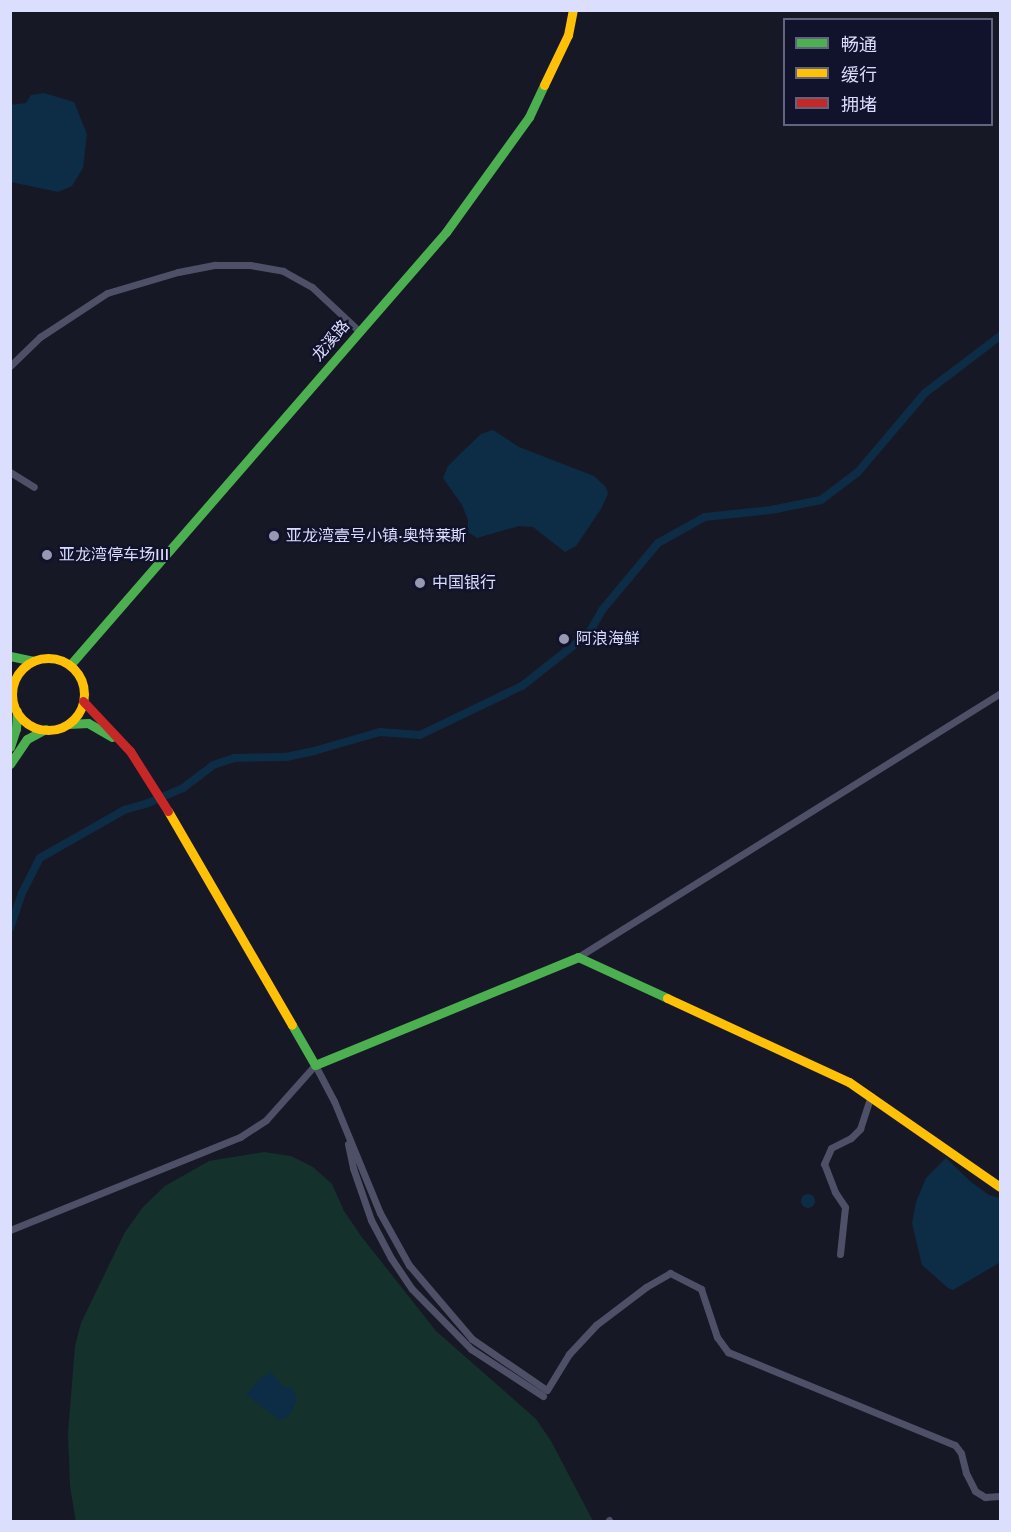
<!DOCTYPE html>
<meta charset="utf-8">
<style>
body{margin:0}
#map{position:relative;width:1011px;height:1532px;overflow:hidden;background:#171825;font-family:Signika,"Noto Sans SC",sans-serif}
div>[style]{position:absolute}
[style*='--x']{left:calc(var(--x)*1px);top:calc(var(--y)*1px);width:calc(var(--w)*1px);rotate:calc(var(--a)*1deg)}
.green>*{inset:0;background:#15312c}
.water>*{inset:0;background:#0d2c46}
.round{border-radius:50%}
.canal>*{height:8px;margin:-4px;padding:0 4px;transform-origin:4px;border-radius:4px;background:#0d2c46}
.street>*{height:7px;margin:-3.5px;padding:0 3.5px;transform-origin:3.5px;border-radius:3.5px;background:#4d5066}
.fast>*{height:9px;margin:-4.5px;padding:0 4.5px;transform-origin:4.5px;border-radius:4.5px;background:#4caf50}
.slow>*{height:9px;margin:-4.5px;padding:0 4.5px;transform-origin:4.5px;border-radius:4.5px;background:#ffc107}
.slow>.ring{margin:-4.5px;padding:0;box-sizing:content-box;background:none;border:9px solid #ffc107;border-radius:50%}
.jam>*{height:9px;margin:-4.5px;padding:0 4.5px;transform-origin:4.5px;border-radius:4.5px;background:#c62828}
.dots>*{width:16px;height:16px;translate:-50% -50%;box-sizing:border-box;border:3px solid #11122b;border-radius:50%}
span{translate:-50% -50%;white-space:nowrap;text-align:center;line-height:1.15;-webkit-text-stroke:4.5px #11122b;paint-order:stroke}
.street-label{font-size:16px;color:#dcdefe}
.poi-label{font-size:16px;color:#dcdefe}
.left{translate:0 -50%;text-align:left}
.frame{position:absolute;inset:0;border:12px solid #dcdefe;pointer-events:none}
.legend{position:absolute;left:783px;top:18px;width:210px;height:108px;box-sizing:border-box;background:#11122b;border:2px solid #62647f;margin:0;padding:8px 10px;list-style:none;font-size:18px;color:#dcdefe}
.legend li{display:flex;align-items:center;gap:12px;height:30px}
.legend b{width:30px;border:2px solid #62647f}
</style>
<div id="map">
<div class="green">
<i style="clip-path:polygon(264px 1152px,291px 1156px,313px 1167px,332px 1184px,344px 1211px,361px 1236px,436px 1331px,536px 1419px,551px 1441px,593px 1521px,76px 1522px,70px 1486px,68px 1433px,75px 1346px,81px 1323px,125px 1232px,143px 1207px,165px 1186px,209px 1161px)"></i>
</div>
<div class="water">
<i style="clip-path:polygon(44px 93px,74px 102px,87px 134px,83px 168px,72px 186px,58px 192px,11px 182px,11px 105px,26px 103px,31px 95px)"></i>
<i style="clip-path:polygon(493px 430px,519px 447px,594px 476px,606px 487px,608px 494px,601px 509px,576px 546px,565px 552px,533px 527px,519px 526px,477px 538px,468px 532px,468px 520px,462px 505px,443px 478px,448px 466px,461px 453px,481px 434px)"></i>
<i style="clip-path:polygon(946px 1158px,971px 1182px,989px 1195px,1000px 1198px,999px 1263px,953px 1290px,948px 1288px,922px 1265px,912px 1223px,916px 1202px,926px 1178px)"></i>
<i class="round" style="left:801px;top:1194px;width:14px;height:14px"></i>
<i style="clip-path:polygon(271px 1372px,283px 1386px,292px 1388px,297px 1399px,289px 1416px,280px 1420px,246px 1395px,259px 1379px)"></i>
</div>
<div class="canal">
<i style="--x:10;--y:928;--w:37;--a:-71"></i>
<i style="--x:22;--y:893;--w:39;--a:-63"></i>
<i style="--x:40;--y:858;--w:97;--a:-29.7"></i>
<i style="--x:124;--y:810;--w:25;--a:-16"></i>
<i style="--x:148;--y:803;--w:38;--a:-23"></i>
<i style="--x:183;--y:788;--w:38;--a:-37"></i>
<i style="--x:213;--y:765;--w:22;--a:-18"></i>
<i style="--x:234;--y:758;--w:52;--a:-1.1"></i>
<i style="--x:286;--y:757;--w:29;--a:-12"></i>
<i style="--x:314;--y:751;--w:69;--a:-16.1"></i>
<i style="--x:380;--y:732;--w:40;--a:4.3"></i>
<i style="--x:420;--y:735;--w:113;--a:-25.7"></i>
<i style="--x:522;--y:686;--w:85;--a:-38.3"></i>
<i style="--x:589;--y:633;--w:28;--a:-60"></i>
<i style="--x:603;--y:609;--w:86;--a:-50.2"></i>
<i style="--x:658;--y:543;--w:54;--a:-29"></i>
<i style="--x:705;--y:517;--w:66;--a:-6.1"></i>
<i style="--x:771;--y:510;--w:51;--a:-11.3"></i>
<i style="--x:821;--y:500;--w:46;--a:-37.1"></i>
<i style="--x:858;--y:472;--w:104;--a:-49.7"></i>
<i style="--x:925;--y:393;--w:94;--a:-37.2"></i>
</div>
<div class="street">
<i style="--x:10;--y:366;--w:42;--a:-44"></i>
<i style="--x:40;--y:337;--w:80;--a:-33.3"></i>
<i style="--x:107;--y:293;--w:74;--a:-16.5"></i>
<i style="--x:178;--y:272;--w:38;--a:-11"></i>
<i style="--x:215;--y:265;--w:35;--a:0"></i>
<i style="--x:250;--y:265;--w:34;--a:10"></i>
<i style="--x:283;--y:271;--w:33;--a:29"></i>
<i style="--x:312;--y:287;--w:64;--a:43.1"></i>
<i style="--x:10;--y:472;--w:28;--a:32"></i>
<i style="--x:578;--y:957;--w:498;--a:-32"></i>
<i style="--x:348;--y:1144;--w:25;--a:78"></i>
<i style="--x:353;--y:1168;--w:55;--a:70.9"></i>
<i style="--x:371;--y:1220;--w:43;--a:62.2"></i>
<i style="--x:391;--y:1258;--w:37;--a:56"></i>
<i style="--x:412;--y:1289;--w:84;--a:45.5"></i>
<i style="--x:471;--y:1349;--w:86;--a:33.1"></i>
<i style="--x:10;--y:1230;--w:248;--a:-22"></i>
<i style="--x:240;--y:1137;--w:31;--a:-33"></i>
<i style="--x:266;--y:1120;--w:74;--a:-48.3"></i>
<i style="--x:315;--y:1065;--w:41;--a:62.2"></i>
<i style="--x:334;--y:1101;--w:121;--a:67.7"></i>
<i style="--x:380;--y:1213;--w:60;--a:60.9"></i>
<i style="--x:409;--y:1265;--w:97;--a:49.6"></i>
<i style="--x:472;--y:1339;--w:88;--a:34.4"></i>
<i style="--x:545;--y:1389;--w:2;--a:27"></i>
<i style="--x:547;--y:1390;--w:42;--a:-58.6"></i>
<i style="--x:569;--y:1354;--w:40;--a:-47"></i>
<i style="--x:596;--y:1325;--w:63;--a:-37.2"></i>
<i style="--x:646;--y:1287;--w:28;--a:-30"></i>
<i style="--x:670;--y:1273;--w:35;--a:27"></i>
<i style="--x:701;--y:1289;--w:51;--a:71.6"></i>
<i style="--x:717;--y:1337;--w:19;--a:54"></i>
<i style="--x:728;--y:1352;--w:245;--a:22.3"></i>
<i style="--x:955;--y:1445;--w:10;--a:53"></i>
<i style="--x:961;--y:1453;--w:21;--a:76"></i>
<i style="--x:966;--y:1473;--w:20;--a:63"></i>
<i style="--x:975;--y:1491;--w:12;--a:31"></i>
<i style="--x:985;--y:1497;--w:15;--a:-4"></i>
<i style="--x:840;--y:1254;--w:47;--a:-83.9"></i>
<i style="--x:845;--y:1207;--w:18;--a:-124"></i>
<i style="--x:835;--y:1192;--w:30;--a:-111"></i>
<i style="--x:824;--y:1164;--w:17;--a:-66"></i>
<i style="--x:831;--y:1148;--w:22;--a:-27"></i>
<i style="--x:851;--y:1138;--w:13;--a:-45"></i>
<i style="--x:860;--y:1129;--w:35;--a:-72"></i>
<i style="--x:609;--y:1520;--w:2;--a:63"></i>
</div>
<div class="fast">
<i style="--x:10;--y:656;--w:24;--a:12"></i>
<i style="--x:70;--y:665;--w:573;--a:-49.03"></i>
<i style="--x:446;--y:232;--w:142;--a:-54.2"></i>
<i style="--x:529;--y:117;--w:35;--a:-65"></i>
<i style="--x:68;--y:724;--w:20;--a:-3"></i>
<i style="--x:88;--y:723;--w:28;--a:30"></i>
<i style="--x:10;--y:747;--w:19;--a:-72"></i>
<i style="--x:16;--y:729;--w:18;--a:-87"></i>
<i style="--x:10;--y:764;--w:30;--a:-56"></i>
<i style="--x:27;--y:739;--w:21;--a:-28"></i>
<i style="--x:292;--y:1025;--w:46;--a:60.1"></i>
<i style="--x:315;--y:1065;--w:284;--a:-22.3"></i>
<i style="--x:578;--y:957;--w:98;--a:24.7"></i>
</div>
<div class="slow">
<i style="--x:544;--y:85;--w:55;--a:-64.4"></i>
<i style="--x:568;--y:35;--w:25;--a:-79"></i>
<i class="ring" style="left:12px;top:658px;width:63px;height:63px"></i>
<i style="--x:168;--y:811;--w:247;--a:59.9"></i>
<i style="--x:667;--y:998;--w:200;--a:24.8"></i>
<i style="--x:849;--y:1082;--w:184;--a:34.8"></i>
</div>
<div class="jam">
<i style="--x:83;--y:701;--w:69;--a:46.8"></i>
<i style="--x:130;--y:751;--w:71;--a:57.7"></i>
</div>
<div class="dots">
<i style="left:274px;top:536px;background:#9799b2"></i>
<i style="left:47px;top:555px;background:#9799b2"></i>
<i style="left:420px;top:583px;background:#9799b2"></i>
<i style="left:564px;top:639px;background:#9799b2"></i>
</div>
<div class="street-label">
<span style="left:331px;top:341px;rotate:-49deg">龙溪路</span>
</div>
<div class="poi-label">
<span class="left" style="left:286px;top:536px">亚龙湾壹号小镇·奥特莱斯</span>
<span class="left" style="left:59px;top:555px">亚龙湾停车场III</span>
<span class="left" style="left:432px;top:583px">中国银行</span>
<span class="left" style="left:576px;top:639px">阿浪海鲜</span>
</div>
<div class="frame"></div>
<ul class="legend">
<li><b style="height:8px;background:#4caf50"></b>畅通</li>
<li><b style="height:8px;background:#ffc107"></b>缓行</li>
<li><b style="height:8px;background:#c62828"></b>拥堵</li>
</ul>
</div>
